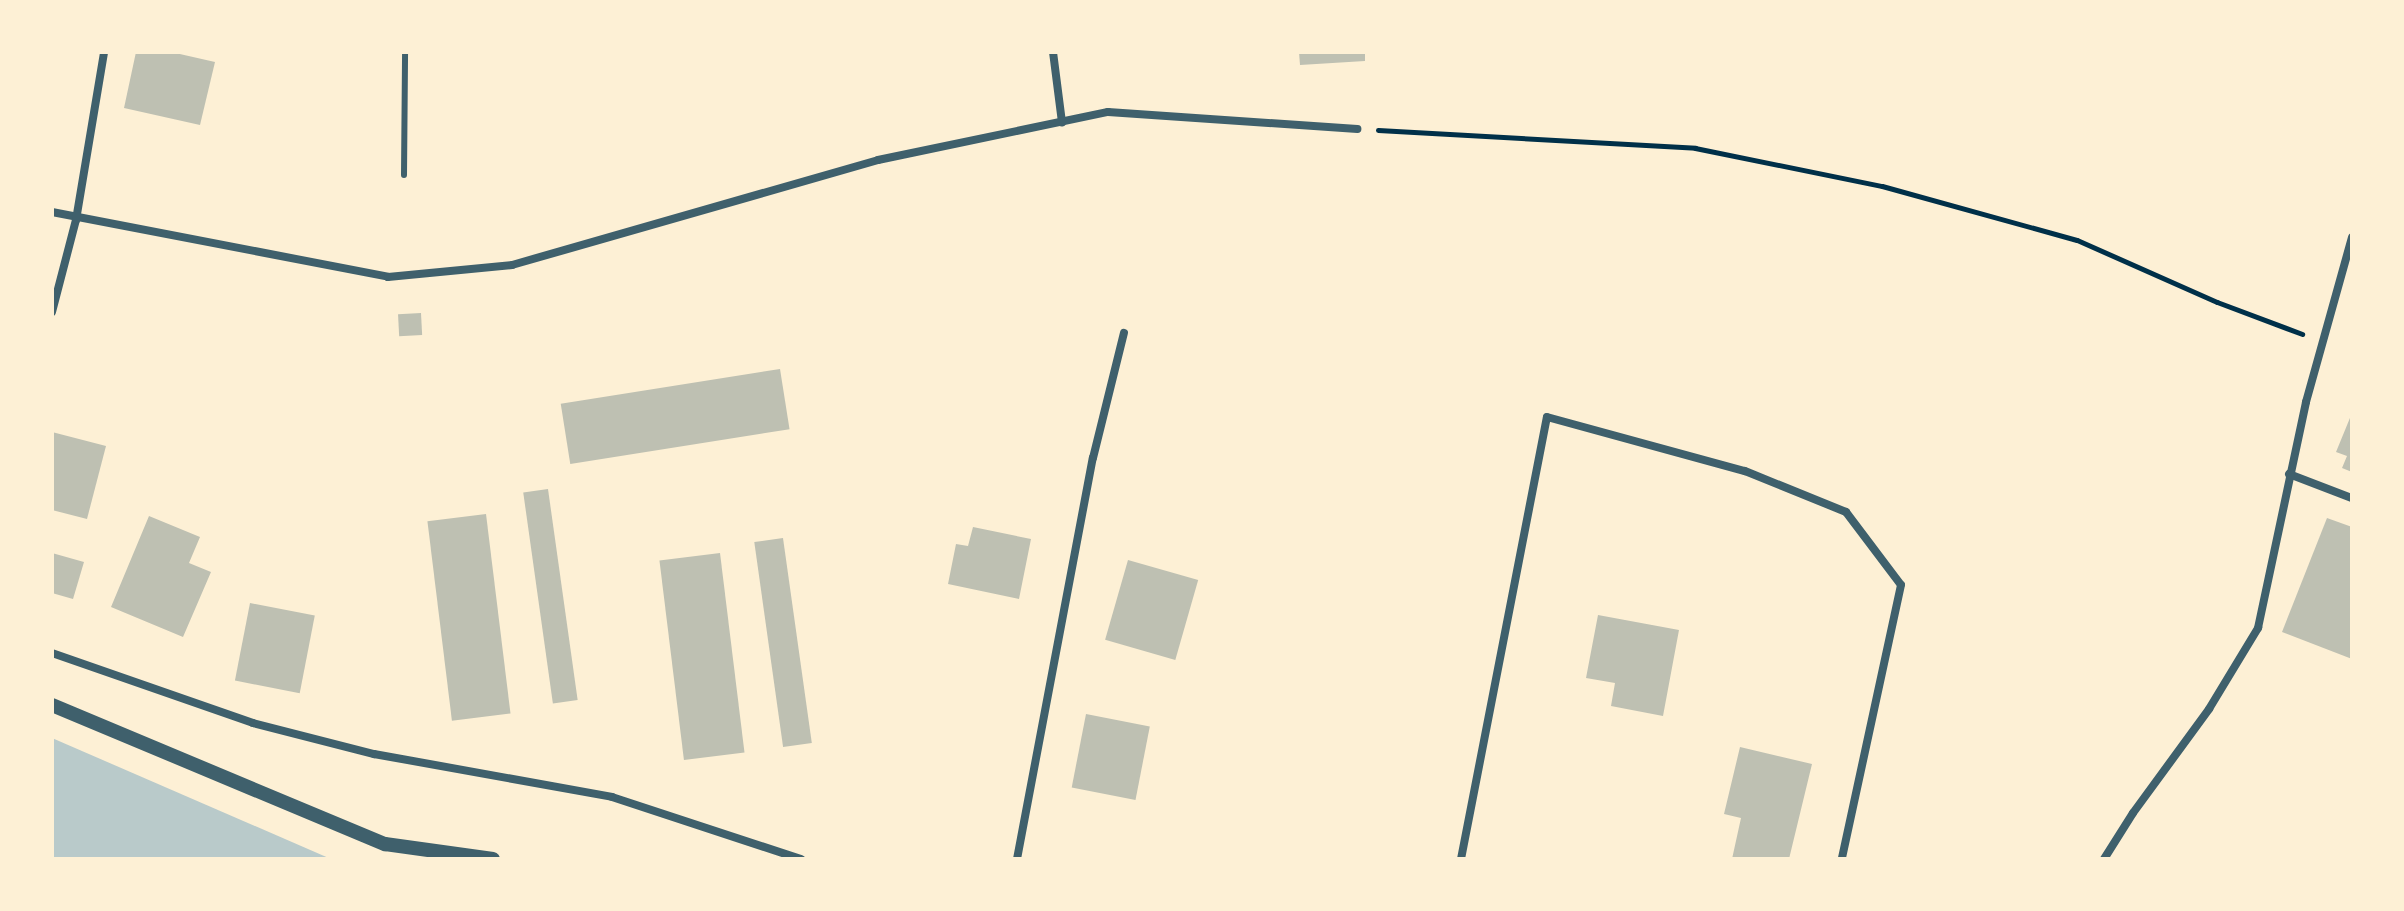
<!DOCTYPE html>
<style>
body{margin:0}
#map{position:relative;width:2404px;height:911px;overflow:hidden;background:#fdf0d5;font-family:Overpass,sans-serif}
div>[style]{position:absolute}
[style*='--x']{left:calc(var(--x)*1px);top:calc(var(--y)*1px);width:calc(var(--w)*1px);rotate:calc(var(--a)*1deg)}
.green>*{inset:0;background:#b9caca}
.building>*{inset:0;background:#bec0b2;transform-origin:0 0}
.path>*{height:5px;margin:-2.5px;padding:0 2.5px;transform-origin:2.5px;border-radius:2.5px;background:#003049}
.service>*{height:6px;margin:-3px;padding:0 3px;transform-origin:3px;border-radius:3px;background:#3f606c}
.minor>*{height:8px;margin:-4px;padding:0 4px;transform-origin:4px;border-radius:4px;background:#3f606c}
.tertiary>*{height:14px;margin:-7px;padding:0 7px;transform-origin:7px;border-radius:7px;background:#3f606c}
span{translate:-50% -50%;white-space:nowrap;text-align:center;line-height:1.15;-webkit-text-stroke:8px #fdf0d5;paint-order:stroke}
.frame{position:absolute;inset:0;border:54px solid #fdf0d5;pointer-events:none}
</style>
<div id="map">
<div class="green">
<i style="clip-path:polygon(52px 738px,331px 859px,52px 859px)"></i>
</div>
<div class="building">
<i style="clip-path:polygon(136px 52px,171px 52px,215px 62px,200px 125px,124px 108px)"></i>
<i style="clip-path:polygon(1299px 52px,1365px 52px,1365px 61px,1300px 65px)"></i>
<i style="left:421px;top:313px;width:22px;height:23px;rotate:87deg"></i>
<i style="left:780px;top:369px;width:61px;height:222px;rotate:81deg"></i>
<i style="clip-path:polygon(2352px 413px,2352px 472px,2342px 468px,2347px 456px,2336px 452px)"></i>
<i style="clip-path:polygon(52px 432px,106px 446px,87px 519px,52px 510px)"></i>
<i style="left:548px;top:489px;width:213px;height:25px;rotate:82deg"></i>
<i style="left:486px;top:514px;width:201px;height:59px;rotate:83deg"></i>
<i style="clip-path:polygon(149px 516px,200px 537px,189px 563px,211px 572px,183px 637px,111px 607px)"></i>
<i style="clip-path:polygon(2327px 518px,2352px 527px,2352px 659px,2282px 632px)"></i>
<i style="clip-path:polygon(973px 527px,1031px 539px,1019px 599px,948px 584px,956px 544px,968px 546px)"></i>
<i style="left:783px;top:538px;width:207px;height:29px;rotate:82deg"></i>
<i style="clip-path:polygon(52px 553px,84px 562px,73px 599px,52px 593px)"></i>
<i style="left:720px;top:553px;width:201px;height:61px;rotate:83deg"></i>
<i style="left:1128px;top:560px;width:73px;height:83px;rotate:16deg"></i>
<i style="left:250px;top:603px;width:66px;height:79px;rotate:11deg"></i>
<i style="clip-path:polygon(1598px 615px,1679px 630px,1663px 716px,1611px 706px,1615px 683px,1586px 678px)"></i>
<i style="left:1086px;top:714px;width:65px;height:75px;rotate:11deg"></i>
<i style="clip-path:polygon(1740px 747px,1812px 764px,1789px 859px,1732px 859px,1741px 818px,1724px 814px)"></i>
</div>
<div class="path">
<i style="--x:1378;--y:130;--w:318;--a:3.2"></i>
<i style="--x:1695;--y:148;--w:191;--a:11.5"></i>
<i style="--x:1882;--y:186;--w:202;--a:15.5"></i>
<i style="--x:2077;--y:240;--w:153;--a:23.9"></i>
<i style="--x:2217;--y:302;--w:91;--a:20.6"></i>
</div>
<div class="service">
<i style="--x:404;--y:175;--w:123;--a:-89.5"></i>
</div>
<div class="minor">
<i style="--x:1053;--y:52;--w:71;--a:82.7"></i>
<i style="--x:52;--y:212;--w:342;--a:10.9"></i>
<i style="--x:388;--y:277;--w:125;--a:-5.5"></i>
<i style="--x:512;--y:265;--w:381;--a:-16"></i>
<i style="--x:878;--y:160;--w:235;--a:-11.8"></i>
<i style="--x:1108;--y:112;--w:250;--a:3.9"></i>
<i style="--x:52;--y:312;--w:95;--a:-75.4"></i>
<i style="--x:76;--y:220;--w:170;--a:-80.5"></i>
<i style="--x:2289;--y:474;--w:67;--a:20.9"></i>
<i style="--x:52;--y:653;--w:213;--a:19.2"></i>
<i style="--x:253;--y:723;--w:125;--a:14.4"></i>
<i style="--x:374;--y:754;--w:242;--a:10.2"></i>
<i style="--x:612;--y:797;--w:199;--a:18.2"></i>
<i style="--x:1017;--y:859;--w:408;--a:-79.3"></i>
<i style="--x:1093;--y:458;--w:129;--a:-76.1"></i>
<i style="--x:1461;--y:859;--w:450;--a:-79"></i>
<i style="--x:1547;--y:417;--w:205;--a:15.3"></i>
<i style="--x:1745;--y:471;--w:109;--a:22.1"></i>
<i style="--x:1846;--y:512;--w:91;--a:53"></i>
<i style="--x:1901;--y:585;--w:280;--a:102.2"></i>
<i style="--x:2104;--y:859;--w:54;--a:-57.8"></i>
<i style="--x:2133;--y:813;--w:129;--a:-53.8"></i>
<i style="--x:2209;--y:709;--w:95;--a:-58.8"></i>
<i style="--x:2258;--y:628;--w:231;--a:-78"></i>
<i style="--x:2306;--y:402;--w:171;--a:-74.4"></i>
</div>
<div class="tertiary">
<i style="--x:52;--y:705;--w:361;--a:22.7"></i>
<i style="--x:385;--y:844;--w:109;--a:7.9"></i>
</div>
<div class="frame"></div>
</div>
